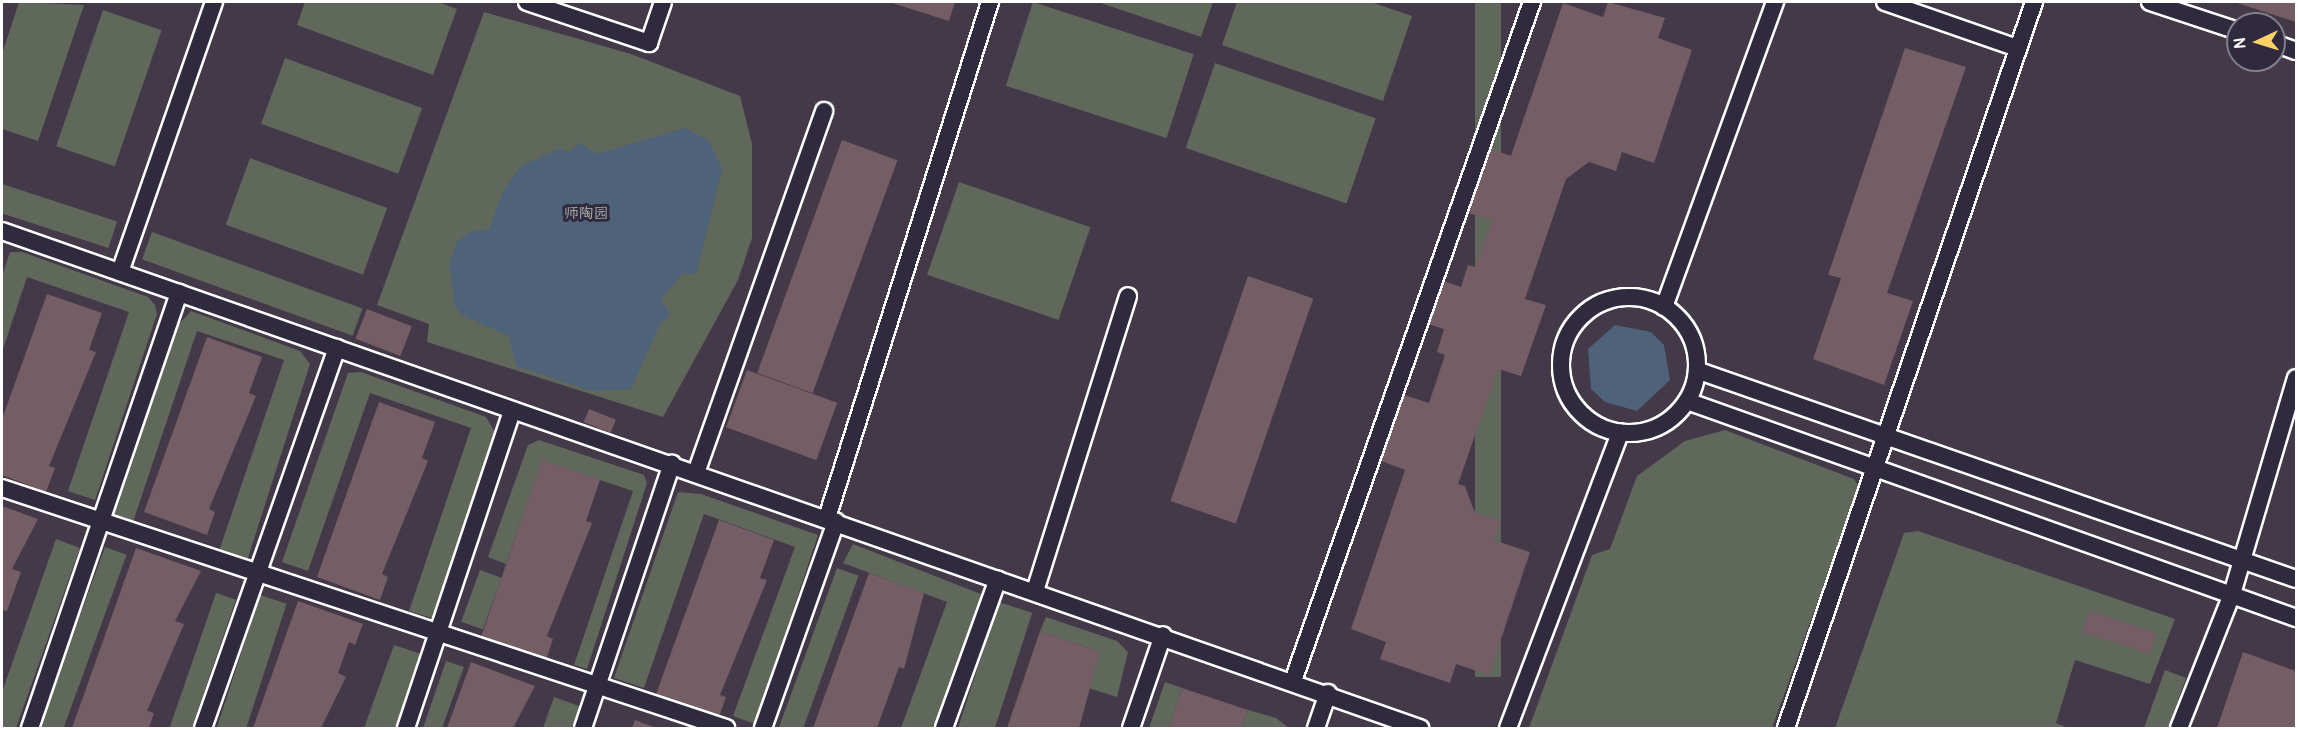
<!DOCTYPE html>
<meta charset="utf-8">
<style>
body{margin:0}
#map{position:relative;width:2298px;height:730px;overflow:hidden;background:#2f2a3d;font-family:Pangolin,"LXGW WenKai TC",sans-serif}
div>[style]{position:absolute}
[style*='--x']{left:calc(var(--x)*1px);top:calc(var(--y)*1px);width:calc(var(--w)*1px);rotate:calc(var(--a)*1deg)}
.built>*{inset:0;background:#443949}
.green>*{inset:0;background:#5f685b;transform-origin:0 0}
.water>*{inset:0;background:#4e627a}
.building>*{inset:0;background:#745d64;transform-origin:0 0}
.roads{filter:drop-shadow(2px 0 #fff) drop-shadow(-2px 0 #fff) drop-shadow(0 2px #fff) drop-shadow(0 -2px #fff)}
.lane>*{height:16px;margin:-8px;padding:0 8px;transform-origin:8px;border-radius:8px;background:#2f2a3d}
.lane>.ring{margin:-8px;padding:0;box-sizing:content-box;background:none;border:16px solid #2f2a3d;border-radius:50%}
span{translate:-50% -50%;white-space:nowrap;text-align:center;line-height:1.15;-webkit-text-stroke:6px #2f2a3d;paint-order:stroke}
.park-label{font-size:15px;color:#afb4ad}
.frame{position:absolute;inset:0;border:3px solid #fff;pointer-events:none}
.north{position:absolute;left:2226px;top:12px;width:60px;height:60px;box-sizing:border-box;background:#2f2a3d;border:2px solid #827f8b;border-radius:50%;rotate:266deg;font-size:16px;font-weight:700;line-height:24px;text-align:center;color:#fff}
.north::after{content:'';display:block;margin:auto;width:21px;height:27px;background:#ffd166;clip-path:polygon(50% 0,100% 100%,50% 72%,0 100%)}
</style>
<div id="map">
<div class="built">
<i style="clip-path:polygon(evenodd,2px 2px,2296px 2px,2296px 728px,2px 728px,2px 2px,2238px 24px,2274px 24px,2274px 60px,2238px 60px,2238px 24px)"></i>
</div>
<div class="green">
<i style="clip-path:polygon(19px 2px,84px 5px,38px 141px,2px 129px,2px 54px)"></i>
<i style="clip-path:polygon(305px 2px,438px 2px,457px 9px,433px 75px,297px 25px)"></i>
<i style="left:1033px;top:2px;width:169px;height:88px;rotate:18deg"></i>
<i style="clip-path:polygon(1098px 2px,1213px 2px,1201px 37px)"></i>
<i style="clip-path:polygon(1237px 2px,1371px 2px,1412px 16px,1383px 101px,1222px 45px)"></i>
<i style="left:1475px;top:2px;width:26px;height:675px"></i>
<i style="left:103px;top:10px;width:62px;height:144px;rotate:19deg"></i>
<i style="clip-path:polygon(484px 12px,631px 54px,740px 96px,752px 144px,752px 238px,738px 280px,663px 417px,427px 342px,429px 324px,377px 305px)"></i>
<i style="left:285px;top:58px;width:146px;height:70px;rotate:20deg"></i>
<i style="left:1215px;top:63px;width:170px;height:90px;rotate:19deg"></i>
<i style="left:250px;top:158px;width:146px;height:71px;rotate:20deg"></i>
<i style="left:959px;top:182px;width:139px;height:98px;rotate:19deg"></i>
<i style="left:2px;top:184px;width:121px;height:28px;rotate:18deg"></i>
<i style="left:152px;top:232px;width:224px;height:29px;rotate:20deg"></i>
<i style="clip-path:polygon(10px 252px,22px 252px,148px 297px,155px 305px,157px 314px,95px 500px,68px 491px,129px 312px,27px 277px,2px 352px,2px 276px)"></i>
<i style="clip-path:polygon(191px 311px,300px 351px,310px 364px,247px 561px,219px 551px,284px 360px,197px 331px,133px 522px,112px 515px,177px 326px)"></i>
<i style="clip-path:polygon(361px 372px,486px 417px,496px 434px,432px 618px,409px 611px,471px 428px,370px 393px,308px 571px,282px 562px,348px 373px)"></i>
<i style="clip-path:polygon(1725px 430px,1854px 479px,1859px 487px,1772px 728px,1529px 728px,1592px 555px,1610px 549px,1637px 476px,1685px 441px)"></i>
<i style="clip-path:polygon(539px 440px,644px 475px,647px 483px,587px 669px,574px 665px,633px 491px,542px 461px,506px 564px,488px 557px,528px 445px)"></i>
<i style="clip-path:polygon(678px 492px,701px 494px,818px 535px,755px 724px,733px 716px,795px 547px,704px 514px,644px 688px,614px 678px)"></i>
<i style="clip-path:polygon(1918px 531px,2175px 619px,2150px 684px,2075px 660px,2056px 723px,2068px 728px,1835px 728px,1904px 533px)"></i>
<i style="clip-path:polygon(56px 539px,80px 548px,16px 728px,2px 728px,2px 692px)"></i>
<i style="clip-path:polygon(853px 544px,986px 596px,938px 728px,901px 728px,947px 602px,843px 563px)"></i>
<i style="left:105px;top:547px;width:23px;height:192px;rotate:20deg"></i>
<i style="left:837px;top:568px;width:23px;height:170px;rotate:20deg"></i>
<i style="left:480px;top:570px;width:23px;height:55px;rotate:20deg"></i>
<i style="left:216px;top:593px;width:21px;height:143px;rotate:19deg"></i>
<i style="left:260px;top:595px;width:28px;height:140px;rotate:18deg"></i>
<i style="left:999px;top:602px;width:35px;height:133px;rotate:18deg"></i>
<i style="clip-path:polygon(1046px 617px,1117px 641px,1128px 652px,1117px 697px,1088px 688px,1100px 652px,1040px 631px)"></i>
<i style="clip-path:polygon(394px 645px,424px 655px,397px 728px,364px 728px)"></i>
<i style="clip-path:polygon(446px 661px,464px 667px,442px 728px,423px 728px)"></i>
<i style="clip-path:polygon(2165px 670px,2186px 678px,2168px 728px,2144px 728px)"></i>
<i style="clip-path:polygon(1165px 682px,1182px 688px,1169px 728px,1149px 728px)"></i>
<i style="clip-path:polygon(554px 697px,582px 707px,574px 728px,543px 728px)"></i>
<i style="clip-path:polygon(1248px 710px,1276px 718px,1289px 728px,1241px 728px)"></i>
</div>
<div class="water">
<i style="clip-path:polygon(685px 128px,709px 141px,722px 169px,696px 274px,683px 273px,661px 299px,670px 315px,660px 324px,631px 389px,592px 391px,516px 366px,509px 336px,462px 315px,455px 306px,449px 263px,457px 242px,470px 232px,489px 229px,503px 191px,521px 166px,559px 149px,569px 152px,580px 143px,597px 154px)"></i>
<i style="clip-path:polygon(1615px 325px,1651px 332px,1664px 345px,1670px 380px,1637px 411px,1605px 402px,1591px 389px,1588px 349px)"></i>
</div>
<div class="building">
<i style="clip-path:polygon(889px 2px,955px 2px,949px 21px)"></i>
<i style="clip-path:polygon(1608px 2px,1665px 18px,1658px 38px,1692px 50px,1654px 163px,1622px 152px,1616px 171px,1589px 162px,1566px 179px,1525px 299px,1546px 305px,1521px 376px,1498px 369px,1458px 484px,1465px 486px,1475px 513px,1501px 521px,1494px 540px,1530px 552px,1489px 675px,1456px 664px,1450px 683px,1380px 659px,1386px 642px,1351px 629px,1405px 470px,1376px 459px,1398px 393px,1429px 403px,1445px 355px,1437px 352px,1444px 329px,1421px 322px,1435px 278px,1461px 287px,1468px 265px,1475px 267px,1492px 221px,1463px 211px,1485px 147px,1511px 156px,1563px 3px,1603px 17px)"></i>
<i style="clip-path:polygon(2234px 2px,2296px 2px,2296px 22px)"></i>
<i style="clip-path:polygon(1905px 48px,1966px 67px,1887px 293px,1913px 301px,1884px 385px,1813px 359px,1841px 278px,1828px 275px)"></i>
<i style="left:842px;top:140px;width:59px;height:248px;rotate:20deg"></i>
<i style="left:1248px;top:276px;width:69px;height:238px;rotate:19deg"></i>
<i style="clip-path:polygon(47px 294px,102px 313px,89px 350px,96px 352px,49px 466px,55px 468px,46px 492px,2px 475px,2px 419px)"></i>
<i style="left:367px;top:309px;width:48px;height:32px;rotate:21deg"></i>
<i style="clip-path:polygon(207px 337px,262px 357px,249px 393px,256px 396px,209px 509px,215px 512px,207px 535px,144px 512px)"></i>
<i style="left:747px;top:370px;width:96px;height:61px;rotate:20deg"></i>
<i style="clip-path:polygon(379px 402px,435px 422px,422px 458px,428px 461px,382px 574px,388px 577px,380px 600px,317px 577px)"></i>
<i style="left:589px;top:409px;width:29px;height:14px;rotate:22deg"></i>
<i style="clip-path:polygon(542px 460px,600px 480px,586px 521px,592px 523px,547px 636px,553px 639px,545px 663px,480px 640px)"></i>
<i style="clip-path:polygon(2px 506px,38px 519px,12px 569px,21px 572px,7px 611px,2px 610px)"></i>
<i style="clip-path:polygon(719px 520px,774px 540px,760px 578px,767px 580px,720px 695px,726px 697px,718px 720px,655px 697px)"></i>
<i style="clip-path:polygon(136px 548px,201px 571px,175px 621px,184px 624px,147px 711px,154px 713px,149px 728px,72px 728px)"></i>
<i style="clip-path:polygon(869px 573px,924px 593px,904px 669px,899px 667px,877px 728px,813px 728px)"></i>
<i style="clip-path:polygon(298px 601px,363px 624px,355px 645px,349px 642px,338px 673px,346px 677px,321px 728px,253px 728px)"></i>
<i style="left:2089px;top:611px;width:71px;height:22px;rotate:18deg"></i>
<i style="clip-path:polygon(1040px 631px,1100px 652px,1079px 728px,1007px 728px)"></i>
<i style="clip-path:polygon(2243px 652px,2296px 671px,2296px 728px,2217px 728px)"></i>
<i style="clip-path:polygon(471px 662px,535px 686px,513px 728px,447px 728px)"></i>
<i style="clip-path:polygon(1182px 688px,1248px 710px,1241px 728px,1169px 728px)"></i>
<i style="clip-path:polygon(635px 720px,656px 728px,632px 728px)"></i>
</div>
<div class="roads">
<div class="lane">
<i style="--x:527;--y:2;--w:129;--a:18.6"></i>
<i style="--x:649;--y:43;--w:43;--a:-71.1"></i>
<i style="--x:1885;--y:2;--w:140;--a:19.2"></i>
<i style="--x:2150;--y:2;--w:93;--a:18.2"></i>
<i style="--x:2274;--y:43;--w:23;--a:20"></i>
<i style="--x:2;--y:231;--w:1503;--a:19.32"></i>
<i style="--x:120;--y:272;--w:286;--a:-70.8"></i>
<i class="ring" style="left:1561px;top:297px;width:120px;height:120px"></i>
<i style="--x:1664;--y:307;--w:325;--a:-70"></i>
<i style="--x:1699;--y:371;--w:632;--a:19.21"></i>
<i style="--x:1687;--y:401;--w:647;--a:19.61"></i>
<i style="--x:696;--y:473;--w:384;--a:-70.5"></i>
<i style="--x:2;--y:488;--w:763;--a:18.34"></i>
<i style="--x:827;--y:518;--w:541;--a:-72.47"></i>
<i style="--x:1035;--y:591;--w:309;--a:-72.5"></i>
<i style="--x:1293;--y:681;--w:720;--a:-70.61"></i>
<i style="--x:30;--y:728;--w:460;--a:-71.1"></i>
<i style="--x:203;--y:728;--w:403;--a:-70.6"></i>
<i style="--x:406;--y:728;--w:333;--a:-71.5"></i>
<i style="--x:583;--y:728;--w:279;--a:-71.4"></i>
<i style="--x:763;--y:728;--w:219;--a:-70.5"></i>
<i style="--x:944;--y:728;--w:158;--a:-70.1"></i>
<i style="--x:1131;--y:728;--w:98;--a:-71"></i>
<i style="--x:1316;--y:728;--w:37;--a:-71"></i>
<i style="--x:1508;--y:728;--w:316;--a:-69.2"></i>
<i style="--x:1786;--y:728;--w:767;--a:-71.14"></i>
<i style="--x:2179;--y:728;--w:144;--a:-68.4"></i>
<i style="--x:2232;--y:594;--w:225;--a:-73.5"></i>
</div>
</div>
<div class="park-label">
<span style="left:586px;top:214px">师陶园</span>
</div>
<div class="frame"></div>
<div class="north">N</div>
</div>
